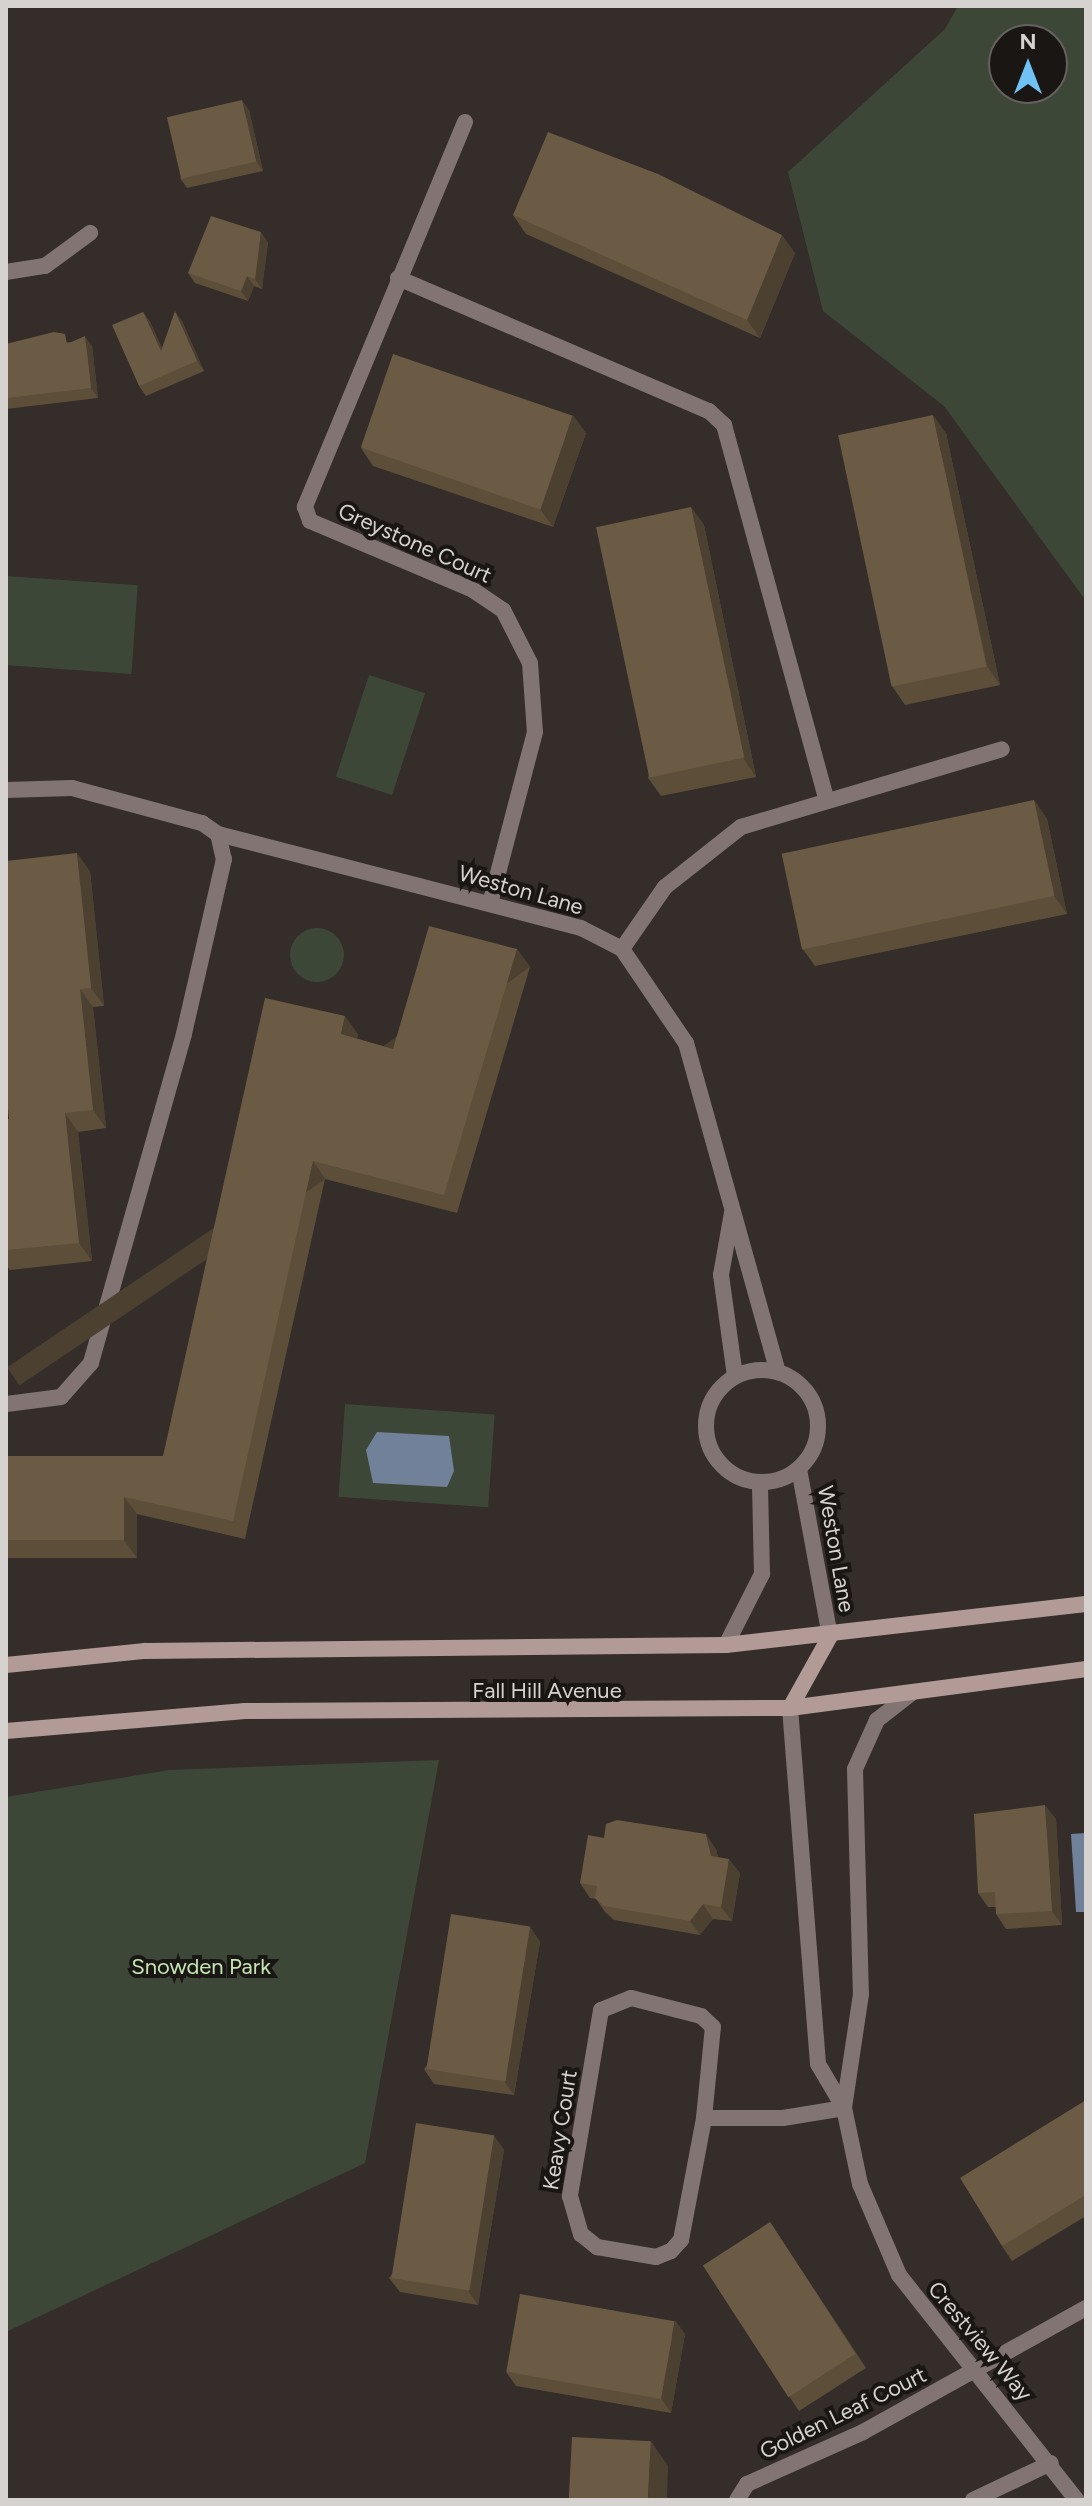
<!DOCTYPE html>
<style>
body{margin:0}
#map{position:relative;width:1092px;height:2506px;overflow:hidden;background:#342d29;font-family:Figtree,sans-serif}
div>[style]{position:absolute}
[style*='--x']{left:calc(var(--x)*1px);top:calc(var(--y)*1px);width:calc(var(--w)*1px);rotate:calc(var(--a)*1deg)}
.green>*{inset:0;background:#3d4738;transform-origin:0 0}
.round{border-radius:50%}
.water>*{inset:0;background:#708199}
.street>*{height:16px;margin:-8px;padding:0 8px;transform-origin:8px;border-radius:8px;background:#827472}
.street>.ring{margin:-8px;padding:0;box-sizing:content-box;background:none;border:16px solid #827472;border-radius:50%}
.secondary>*{height:16px;margin:-8px;padding:0 8px;transform-origin:8px;border-radius:8px;background:#b29a97}
.wall>*{inset:0;background:#5d4e3a}
.shaded-wall>*{inset:0;background:#4c4030;transform-origin:0 0}
.building>*{inset:0;background:#6c5b44;transform-origin:0 0}
span{translate:-50% -50%;white-space:nowrap;text-align:center;line-height:1.15;-webkit-text-stroke:8px #191614;paint-order:stroke}
.street-label{font-size:22px;color:#d6d2cf}
.park-label{font-size:22px;color:#c5e4b4}
.frame{position:absolute;inset:0;border:8px solid #d6d2cf;pointer-events:none}
.north{position:absolute;left:988px;top:24px;width:80px;height:80px;box-sizing:border-box;background:#191614;border:2px solid #65615f;border-radius:50%;rotate:0deg;font-size:22px;font-weight:700;line-height:32px;text-align:center;color:#d6d2cf}
.north::after{content:'';display:block;margin:auto;width:28px;height:36px;background:#70c1f4;clip-path:polygon(50% 0,100% 100%,50% 72%,0 100%)}
</style>
<div id="map">
<div class="green">
<i style="clip-path:polygon(evenodd,958px 6px,1086px 6px,1086px 601px,944px 406px,823px 311px,788px 172px,945px 29px,958px 6px,1052px 40px,1052px 88px,1004px 88px,1004px 40px,1052px 40px)"></i>
<i style="left:6px;top:576px;width:132px;height:89px;rotate:4deg"></i>
<i style="left:369px;top:675px;width:59px;height:107px;rotate:18deg"></i>
<i class="round" style="left:290px;top:928px;width:54px;height:54px"></i>
<i style="left:345px;top:1404px;width:150px;height:93px;rotate:4deg"></i>
<i style="clip-path:polygon(439px 1760px,365px 2163px,6px 2332px,6px 1797px,169px 1770px)"></i>
</div>
<div class="water">
<i style="clip-path:polygon(377px 1432px,449px 1436px,454px 1471px,447px 1487px,373px 1483px,366px 1450px)"></i>
<i style="clip-path:polygon(1086px 1833px,1086px 1912px,1076px 1912px,1071px 1834px)"></i>
</div>
<div class="street">
<i style="--x:465;--y:122;--w:417;--a:112.6"></i>
<i style="--x:305;--y:507;--w:15;--a:70"></i>
<i style="--x:310;--y:521;--w:177;--a:22.9"></i>
<i style="--x:473;--y:590;--w:36;--a:34"></i>
<i style="--x:503;--y:610;--w:59;--a:63"></i>
<i style="--x:530;--y:663;--w:69;--a:85.9"></i>
<i style="--x:535;--y:732;--w:177;--a:104.7"></i>
<i style="--x:6;--y:272;--w:39;--a:-9"></i>
<i style="--x:45;--y:266;--w:56;--a:-36.3"></i>
<i style="--x:398;--y:278;--w:338;--a:23.2"></i>
<i style="--x:709;--y:411;--w:21;--a:43"></i>
<i style="--x:724;--y:425;--w:386;--a:74.7"></i>
<i style="--x:6;--y:790;--w:66;--a:-1.7"></i>
<i style="--x:72;--y:788;--w:135;--a:15.1"></i>
<i style="--x:202;--y:823;--w:19;--a:35"></i>
<i style="--x:218;--y:834;--w:26;--a:77"></i>
<i style="--x:224;--y:859;--w:180;--a:102.9"></i>
<i style="--x:184;--y:1034;--w:342;--a:105.8"></i>
<i style="--x:91;--y:1363;--w:45;--a:131.4"></i>
<i style="--x:61;--y:1397;--w:55;--a:172.7"></i>
<i style="--x:218;--y:834;--w:375;--a:14.5"></i>
<i style="--x:581;--y:928;--w:46;--a:27.1"></i>
<i style="--x:622;--y:949;--w:114;--a:55.8"></i>
<i style="--x:686;--y:1043;--w:342;--a:74.4"></i>
<i style="--x:622;--y:949;--w:75;--a:-55.3"></i>
<i style="--x:665;--y:887;--w:97;--a:-38.3"></i>
<i style="--x:741;--y:827;--w:272;--a:-16.6"></i>
<i style="--x:732;--y:1213;--w:63;--a:100.1"></i>
<i style="--x:721;--y:1275;--w:102;--a:82.1"></i>
<i class="ring" style="left:706px;top:1370px;width:96px;height:96px"></i>
<i style="--x:799;--y:1469;--w:170;--a:79.5"></i>
<i style="--x:726;--y:1645;--w:80;--a:-63.1"></i>
<i style="--x:762;--y:1574;--w:91;--a:-91.3"></i>
<i style="--x:913;--y:1692;--w:46;--a:142.1"></i>
<i style="--x:877;--y:1720;--w:54;--a:114.2"></i>
<i style="--x:855;--y:1769;--w:225;--a:88.5"></i>
<i style="--x:861;--y:1994;--w:115;--a:98.5"></i>
<i style="--x:844;--y:2108;--w:78;--a:78.1"></i>
<i style="--x:860;--y:2184;--w:99;--a:66.8"></i>
<i style="--x:899;--y:2275;--w:287;--a:51.7"></i>
<i style="--x:790;--y:1708;--w:357;--a:85.5"></i>
<i style="--x:818;--y:2064;--w:51;--a:59.4"></i>
<i style="--x:704;--y:2118;--w:91;--a:-84.4"></i>
<i style="--x:713;--y:2027;--w:16;--a:-137"></i>
<i style="--x:701;--y:2016;--w:72;--a:-165.6"></i>
<i style="--x:631;--y:1998;--w:32;--a:158"></i>
<i style="--x:601;--y:2010;--w:189;--a:99.5"></i>
<i style="--x:570;--y:2196;--w:40;--a:74"></i>
<i style="--x:581;--y:2234;--w:21;--a:39"></i>
<i style="--x:597;--y:2247;--w:60;--a:9.6"></i>
<i style="--x:656;--y:2257;--w:16;--a:-22"></i>
<i style="--x:671;--y:2251;--w:15;--a:-48"></i>
<i style="--x:681;--y:2240;--w:124;--a:-79.3"></i>
<i style="--x:704;--y:2118;--w:79;--a:0"></i>
<i style="--x:783;--y:2118;--w:62;--a:-9.3"></i>
<i style="--x:737;--y:2500;--w:19;--a:-58"></i>
<i style="--x:747;--y:2484;--w:127;--a:-24.1"></i>
<i style="--x:863;--y:2432;--w:255;--a:-29.1"></i>
<i style="--x:973;--y:2500;--w:86;--a:-25.4"></i>
</div>
<div class="secondary">
<i style="--x:6;--y:1665;--w:140;--a:-5.8"></i>
<i style="--x:145;--y:1651;--w:581;--a:-0.59"></i>
<i style="--x:726;--y:1645;--w:362;--a:-6.5"></i>
<i style="--x:790;--y:1708;--w:82;--a:-60.9"></i>
<i style="--x:6;--y:1731;--w:240;--a:-4.8"></i>
<i style="--x:245;--y:1711;--w:545;--a:-0.32"></i>
<i style="--x:790;--y:1708;--w:299;--a:-7.5"></i>
</div>
<div class="wall">
<i style="clip-path:polygon(249px 110px,263px 171px,187px 188px,180px 178px)"></i>
<i style="clip-path:polygon(513px 215px,795px 253px,760px 338px,526px 234px)"></i>
<i style="clip-path:polygon(268px 242px,262px 289px,254px 286px,248px 301px,195px 283px,188px 273px)"></i>
<i style="clip-path:polygon(143px 312px,150px 322px,162px 348px,182px 321px,204px 371px,146px 396px,139px 386px)"></i>
<i style="clip-path:polygon(71px 342px,92px 346px,98px 398px,6px 409px,6px 344px)"></i>
<i style="clip-path:polygon(586px 433px,553px 527px,373px 466px,361px 448px)"></i>
<i style="clip-path:polygon(946px 433px,1000px 685px,905px 705px,892px 686px)"></i>
<i style="clip-path:polygon(691px 507px,704px 525px,756px 777px,661px 796px,648px 778px)"></i>
<i style="clip-path:polygon(1034px 800px,1047px 819px,1067px 914px,815px 966px,802px 948px)"></i>
<i style="clip-path:polygon(90px 871px,104px 1006px,93px 1007px,106px 1128px,78px 1132px,92px 1261px,10px 1270px,6px 1265px,6px 1119px,9px 1119px,8px 990px)"></i>
<i style="clip-path:polygon(517px 949px,530px 967px,457px 1213px,325px 1179px,245px 1539px,137px 1514px,137px 1558px,6px 1558px,6px 1456px,163px 1456px,358px 1034px,357px 1039px,393px 1049px)"></i>
<i style="clip-path:polygon(1056px 1819px,1062px 1925px,1006px 1929px,996px 1914px,996px 1907px,988px 1907px,978px 1893px)"></i>
<i style="clip-path:polygon(604px 1838px,716px 1849px,718px 1857px,740px 1873px,732px 1921px,713px 1919px,700px 1935px,614px 1920px,605px 1912px,596px 1899px,590px 1898px,580px 1883px)"></i>
<i style="clip-path:polygon(530px 1927px,540px 1942px,514px 2095px,434px 2084px,424px 2069px)"></i>
<i style="clip-path:polygon(1086px 2100px,1086px 2216px,1012px 2261px,1002px 2246px)"></i>
<i style="clip-path:polygon(494px 2136px,504px 2150px,478px 2305px,400px 2292px,389px 2278px)"></i>
<i style="clip-path:polygon(770px 2222px,866px 2368px,799px 2411px,789px 2396px)"></i>
<i style="clip-path:polygon(685px 2334px,671px 2413px,516px 2386px,506px 2372px)"></i>
</div>
<div class="shaded-wall">
<i style="clip-path:polygon(242px 100px,249px 110px,263px 171px,256px 161px)"></i>
<i style="clip-path:polygon(261px 232px,268px 242px,262px 289px,255px 279px)"></i>
<i style="clip-path:polygon(782px 235px,795px 253px,760px 338px,747px 320px)"></i>
<i style="clip-path:polygon(247px 276px,254px 286px,248px 301px,241px 291px)"></i>
<i style="clip-path:polygon(175px 311px,182px 321px,204px 371px,197px 361px)"></i>
<i style="clip-path:polygon(143px 312px,150px 322px,168px 361px,161px 351px)"></i>
<i style="clip-path:polygon(85px 336px,92px 346px,98px 398px,91px 388px)"></i>
<i style="clip-path:polygon(573px 415px,586px 433px,553px 527px,540px 509px)"></i>
<i style="clip-path:polygon(933px 415px,946px 433px,1000px 685px,987px 666px)"></i>
<i style="clip-path:polygon(691px 507px,704px 525px,756px 777px,743px 758px)"></i>
<i style="clip-path:polygon(1034px 800px,1047px 819px,1067px 914px,1054px 896px)"></i>
<i style="clip-path:polygon(77px 853px,90px 871px,104px 1006px,91px 988px)"></i>
<i style="left:517px;top:949px;width:22px;height:257px;rotate:54deg"></i>
<i style="clip-path:polygon(80px 989px,93px 1007px,106px 1128px,93px 1110px)"></i>
<i style="clip-path:polygon(345px 1016px,358px 1034px,353px 1052px,341px 1034px)"></i>
<i style="clip-path:polygon(65px 1113px,78px 1132px,92px 1261px,79px 1243px)"></i>
<i style="left:313px;top:1161px;width:22px;height:369px;rotate:56deg"></i>
<i style="clip-path:polygon(124px 1497px,137px 1514px,137px 1558px,124px 1540px)"></i>
<i style="clip-path:polygon(1045px 1805px,1056px 1819px,1062px 1925px,1052px 1911px)"></i>
<i style="clip-path:polygon(706px 1834px,716px 1849px,721px 1870px,711px 1856px)"></i>
<i style="clip-path:polygon(729px 1859px,740px 1873px,732px 1921px,721px 1907px)"></i>
<i style="clip-path:polygon(703px 1904px,713px 1919px,700px 1935px,690px 1921px)"></i>
<i style="clip-path:polygon(530px 1927px,540px 1942px,514px 2095px,504px 2081px)"></i>
<i style="clip-path:polygon(494px 2136px,504px 2150px,478px 2305px,468px 2291px)"></i>
<i style="clip-path:polygon(675px 2320px,685px 2334px,671px 2413px,661px 2398px)"></i>
<i style="clip-path:polygon(651px 2441px,668px 2466px,667px 2500px,648px 2500px)"></i>
</div>
<div class="building">
<i style="left:242px;top:100px;width:63px;height:77px;rotate:77deg"></i>
<i style="clip-path:polygon(548px 132px,658px 174px,782px 235px,747px 320px,513px 215px)"></i>
<i style="clip-path:polygon(211px 216px,261px 232px,255px 279px,247px 276px,241px 291px,188px 273px)"></i>
<i style="clip-path:polygon(175px 311px,197px 361px,139px 386px,112px 325px,143px 312px,161px 351px)"></i>
<i style="clip-path:polygon(54px 332px,65px 334px,67px 344px,85px 336px,91px 388px,6px 398px,6px 344px)"></i>
<i style="left:393px;top:354px;width:190px;height:99px;rotate:19deg"></i>
<i style="left:933px;top:415px;width:257px;height:97px;rotate:78deg"></i>
<i style="left:691px;top:507px;width:256px;height:97px;rotate:78deg"></i>
<i style="left:1034px;top:800px;width:98px;height:258px;rotate:78deg"></i>
<i style="clip-path:polygon(77px 853px,91px 988px,80px 989px,93px 1110px,65px 1113px,79px 1243px,6px 1250px,6px 1119px,9px 1119px,6px 1087px,6px 991px,8px 990px,6px 974px,6px 861px)"></i>
<i style="clip-path:polygon(429px 926px,517px 949px,444px 1195px,313px 1161px,233px 1521px,124px 1497px,124px 1540px,6px 1540px,6px 1456px,163px 1456px,265px 998px,345px 1016px,341px 1034px,393px 1049px)"></i>
<i style="clip-path:polygon(1045px 1805px,1052px 1911px,996px 1914px,995px 1892px,978px 1893px,974px 1814px)"></i>
<i style="clip-path:polygon(617px 1820px,706px 1834px,711px 1856px,729px 1859px,721px 1907px,703px 1904px,690px 1921px,604px 1906px,595px 1898px,597px 1886px,580px 1883px,588px 1835px,604px 1838px,606px 1824px)"></i>
<i style="left:451px;top:1914px;width:80px;height:157px;rotate:9deg"></i>
<i style="clip-path:polygon(1086px 2100px,1086px 2195px,1002px 2246px,960px 2178px)"></i>
<i style="left:416px;top:2123px;width:79px;height:157px;rotate:9deg"></i>
<i style="left:770px;top:2222px;width:157px;height:80px;rotate:57deg"></i>
<i style="left:520px;top:2294px;width:157px;height:79px;rotate:10deg"></i>
<i style="left:572px;top:2437px;width:79px;height:63px;rotate:3deg"></i>
</div>
<div class="street-label">
<span style="left:415px;top:543px;rotate:24deg">Greystone Court</span>
<span style="left:521px;top:890px;rotate:16deg">Weston Lane</span>
<span style="left:836px;top:1549px;rotate:80deg">Weston Lane</span>
<span style="left:547px;top:1691px">Fall Hill Avenue</span>
<span style="left:560px;top:2130px;rotate:-81deg">Keavy Court</span>
<span style="left:980px;top:2341px;rotate:50deg">Crestview Way</span>
<span style="left:843px;top:2413px;rotate:-26deg">Golden Leaf Court</span>
</div>
<div class="park-label">
<span style="left:201px;top:1967px">Snowden Park</span>
</div>
<div class="frame"></div>
<div class="north">N</div>
</div>
